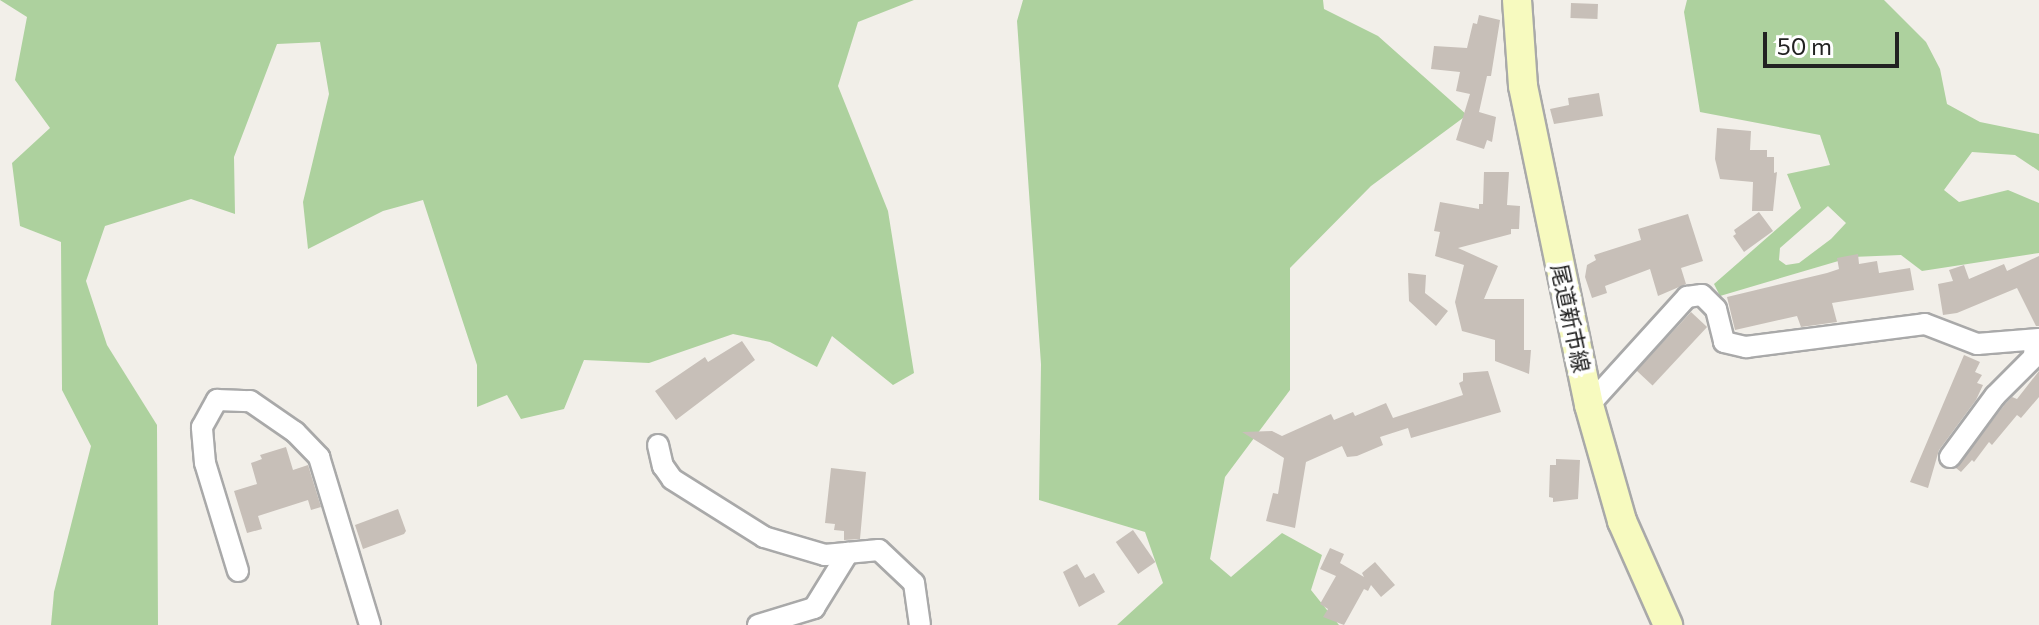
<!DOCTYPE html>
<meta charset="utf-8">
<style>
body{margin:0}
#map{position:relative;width:2039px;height:625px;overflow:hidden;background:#f2efe9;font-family:Commissioner,"Noto Sans JP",sans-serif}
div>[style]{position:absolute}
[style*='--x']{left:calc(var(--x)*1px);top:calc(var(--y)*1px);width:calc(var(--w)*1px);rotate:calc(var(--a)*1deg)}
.forest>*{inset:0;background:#add19e}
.building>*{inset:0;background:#c7bfb8;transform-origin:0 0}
.roads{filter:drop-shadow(2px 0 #a9a9a9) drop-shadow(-2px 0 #a9a9a9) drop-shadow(0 2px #a9a9a9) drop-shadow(0 -2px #a9a9a9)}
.minor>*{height:20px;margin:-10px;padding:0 10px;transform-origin:10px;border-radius:10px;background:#fff}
.secondary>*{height:28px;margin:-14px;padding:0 14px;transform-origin:14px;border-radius:14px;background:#f7fabf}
span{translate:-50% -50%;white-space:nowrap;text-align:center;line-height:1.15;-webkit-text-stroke:8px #fff;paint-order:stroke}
.street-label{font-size:22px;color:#222}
.scale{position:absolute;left:1763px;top:32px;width:136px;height:36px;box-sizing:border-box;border:4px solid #222;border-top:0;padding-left:10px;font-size:24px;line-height:28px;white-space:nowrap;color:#222;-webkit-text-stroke:6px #fff;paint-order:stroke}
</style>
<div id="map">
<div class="forest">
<i style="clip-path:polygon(0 0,914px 0,858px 22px,838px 86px,888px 211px,914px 373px,893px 385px,832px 336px,817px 367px,770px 342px,733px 334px,649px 363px,584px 360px,564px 409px,521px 419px,507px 395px,477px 407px,477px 365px,423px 200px,383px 211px,308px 249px,303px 202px,329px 94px,320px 42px,277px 44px,234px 157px,235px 214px,191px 199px,105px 226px,86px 281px,107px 345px,157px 425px,158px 625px,51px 625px,54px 592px,91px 446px,62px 390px,61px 242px,20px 226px,12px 163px,50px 128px,15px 80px,27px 17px)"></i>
<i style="clip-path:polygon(1023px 0,1323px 0,1324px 9px,1378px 36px,1467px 115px,1371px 186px,1290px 268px,1290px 390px,1225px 477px,1210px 559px,1231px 577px,1282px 533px,1322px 555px,1311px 590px,1339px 625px,1117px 625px,1163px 583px,1145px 532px,1039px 500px,1041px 364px,1017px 21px)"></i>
<i style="clip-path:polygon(evenodd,1687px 0,1884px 0,1926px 42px,1940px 69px,1947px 104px,1980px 122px,2039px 134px,2039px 171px,2015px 155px,1972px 152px,1944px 190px,1959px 202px,2008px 190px,2039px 203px,2039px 253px,1922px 271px,1901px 255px,1852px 257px,1720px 296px,1714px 284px,1801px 208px,1787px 174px,1830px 165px,1820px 135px,1700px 112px,1684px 12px,1687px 0,1828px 206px,1846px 223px,1831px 239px,1799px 263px,1786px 265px,1779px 260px,1780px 248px,1828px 206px)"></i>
</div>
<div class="building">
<i style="left:1571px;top:3px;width:27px;height:15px;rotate:2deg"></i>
<i style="clip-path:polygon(1479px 15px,1500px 20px,1491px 76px,1487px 76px,1479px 112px,1496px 117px,1492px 142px,1487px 140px,1484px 149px,1456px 140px,1470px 94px,1456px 91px,1460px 72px,1431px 69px,1434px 46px,1467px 48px,1473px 23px,1477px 24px)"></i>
<i style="clip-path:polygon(1599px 93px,1603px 116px,1554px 124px,1550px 109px,1569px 105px,1568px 98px)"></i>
<i style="clip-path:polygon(1717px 128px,1751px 131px,1750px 150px,1767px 150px,1767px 157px,1774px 157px,1774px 173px,1777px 172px,1773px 211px,1752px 211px,1753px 182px,1720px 179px,1715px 159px)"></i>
<i style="clip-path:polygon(1484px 172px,1509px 172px,1507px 205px,1520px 206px,1519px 229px,1511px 229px,1511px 234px,1458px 248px,1498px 266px,1484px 299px,1524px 299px,1524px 350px,1531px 350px,1529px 374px,1495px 361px,1495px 340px,1462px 331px,1455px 302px,1464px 265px,1435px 256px,1440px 232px,1434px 231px,1440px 202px,1479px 209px,1479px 204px,1483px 204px)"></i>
<i style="clip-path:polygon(1759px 212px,1773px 231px,1744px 252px,1733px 236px,1736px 234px,1734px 230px)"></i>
<i style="clip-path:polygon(1688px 214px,1703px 261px,1681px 268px,1686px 284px,1658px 296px,1650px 269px,1605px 286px,1607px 293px,1592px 298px,1585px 277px,1587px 265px,1596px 260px,1594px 255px,1641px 240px,1638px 229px)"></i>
<i style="clip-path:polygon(1858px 254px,1859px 264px,1877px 261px,1879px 273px,1910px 268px,1914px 290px,1832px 303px,1837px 322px,1801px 327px,1797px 316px,1735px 330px,1727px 297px,1827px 273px,1839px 269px,1837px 258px)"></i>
<i style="clip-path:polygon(2039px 256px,2039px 326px,2036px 326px,2017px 288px,1957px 313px,1943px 315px,1938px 284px,1953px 281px,1949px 270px,1964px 265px,1969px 279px,2004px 264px,2007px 271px)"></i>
<i style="clip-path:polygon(1408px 273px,1426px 275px,1425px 293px,1448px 311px,1436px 326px,1409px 301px)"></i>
<i style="left:1691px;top:312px;width:22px;height:80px;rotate:43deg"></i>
<i style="clip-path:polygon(742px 341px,755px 360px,676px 420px,655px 391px,705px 357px,708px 362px)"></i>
<i style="clip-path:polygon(1964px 355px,1980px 362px,1975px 372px,1982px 375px,1977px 383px,1983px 385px,1976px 400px,1939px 450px,1928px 488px,1910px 482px)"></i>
<i style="clip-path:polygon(1488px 371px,1501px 412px,1411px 438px,1408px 428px,1380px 437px,1383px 445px,1357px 456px,1347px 457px,1342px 446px,1306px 462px,1295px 528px,1266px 521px,1273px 493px,1278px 494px,1284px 458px,1242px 432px,1272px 431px,1282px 436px,1331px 414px,1334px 420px,1353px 412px,1355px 416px,1386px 403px,1393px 418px,1463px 395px,1459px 383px,1463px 381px,1463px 373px)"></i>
<i style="clip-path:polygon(2039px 371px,2039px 397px,2021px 418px,2017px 415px,1992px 445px,1989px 442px,1974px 462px,1972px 460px,1961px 472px,1956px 468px,2005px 404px,2012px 397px,2017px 399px)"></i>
<i style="clip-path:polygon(286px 447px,293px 470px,308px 465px,321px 507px,311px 510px,308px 500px,258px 516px,262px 529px,247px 533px,234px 491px,257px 484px,251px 463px,262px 459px,260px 455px)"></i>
<i style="clip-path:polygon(1556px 459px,1580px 460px,1578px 499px,1553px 502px,1553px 498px,1549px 497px,1550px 465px,1556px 465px)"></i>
<i style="clip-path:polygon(831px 468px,866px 472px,860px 539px,844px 540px,844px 531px,834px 530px,835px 524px,825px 523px)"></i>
<i style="clip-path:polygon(398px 509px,406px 531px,404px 534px,363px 549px,355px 525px)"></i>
<i style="left:1133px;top:530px;width:39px;height:21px;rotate:55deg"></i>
<i style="clip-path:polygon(1330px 548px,1344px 554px,1340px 563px,1364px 577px,1362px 573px,1375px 562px,1395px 585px,1381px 597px,1371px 585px,1368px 591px,1364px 589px,1344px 625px,1323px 617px,1328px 609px,1320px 604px,1336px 576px,1320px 569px)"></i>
<i style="clip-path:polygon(1077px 564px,1085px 578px,1094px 573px,1105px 592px,1079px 607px,1063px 572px)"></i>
</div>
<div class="roads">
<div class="minor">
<i style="--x:1589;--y:405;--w:146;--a:-47.8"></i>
<i style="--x:1687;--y:297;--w:15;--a:-8"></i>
<i style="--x:1702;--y:295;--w:20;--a:45"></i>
<i style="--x:1716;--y:309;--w:34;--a:76"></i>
<i style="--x:1724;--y:342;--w:23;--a:13"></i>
<i style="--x:1746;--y:347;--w:180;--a:-7.3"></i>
<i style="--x:1925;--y:324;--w:56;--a:21"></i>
<i style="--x:1977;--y:344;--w:62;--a:-4.6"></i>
<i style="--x:658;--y:445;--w:22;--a:77"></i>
<i style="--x:663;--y:466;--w:16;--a:55"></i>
<i style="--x:672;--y:479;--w:109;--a:32.2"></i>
<i style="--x:764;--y:537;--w:64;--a:16.4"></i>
<i style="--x:825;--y:555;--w:54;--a:-5.3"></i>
<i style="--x:879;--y:550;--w:48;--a:43.3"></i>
<i style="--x:914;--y:583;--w:42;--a:81.9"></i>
<i style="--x:1950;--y:457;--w:76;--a:-53.6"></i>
<i style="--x:1995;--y:396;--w:55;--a:-45"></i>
<i style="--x:2034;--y:357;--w:17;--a:-87"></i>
<i style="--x:238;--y:571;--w:113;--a:-107"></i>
<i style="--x:205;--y:463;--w:36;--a:-95"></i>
<i style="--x:202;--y:427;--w:31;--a:-61"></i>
<i style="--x:217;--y:400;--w:33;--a:2"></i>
<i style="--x:250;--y:401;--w:55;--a:34.6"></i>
<i style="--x:295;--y:432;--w:35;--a:46"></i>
<i style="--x:319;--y:457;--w:176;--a:73.1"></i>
<i style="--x:758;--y:625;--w:59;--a:-16.9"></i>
<i style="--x:814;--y:608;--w:65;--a:-58.3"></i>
</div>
<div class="secondary">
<i style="--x:1517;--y:0;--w:86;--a:86"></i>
<i style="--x:1523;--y:86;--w:326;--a:78.3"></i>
<i style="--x:1589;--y:405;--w:121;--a:74.1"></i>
<i style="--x:1622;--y:521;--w:114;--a:66.1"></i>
</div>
</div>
<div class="street-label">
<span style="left:1571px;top:318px;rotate:78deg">尾道新市線</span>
</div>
<div class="scale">50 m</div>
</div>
